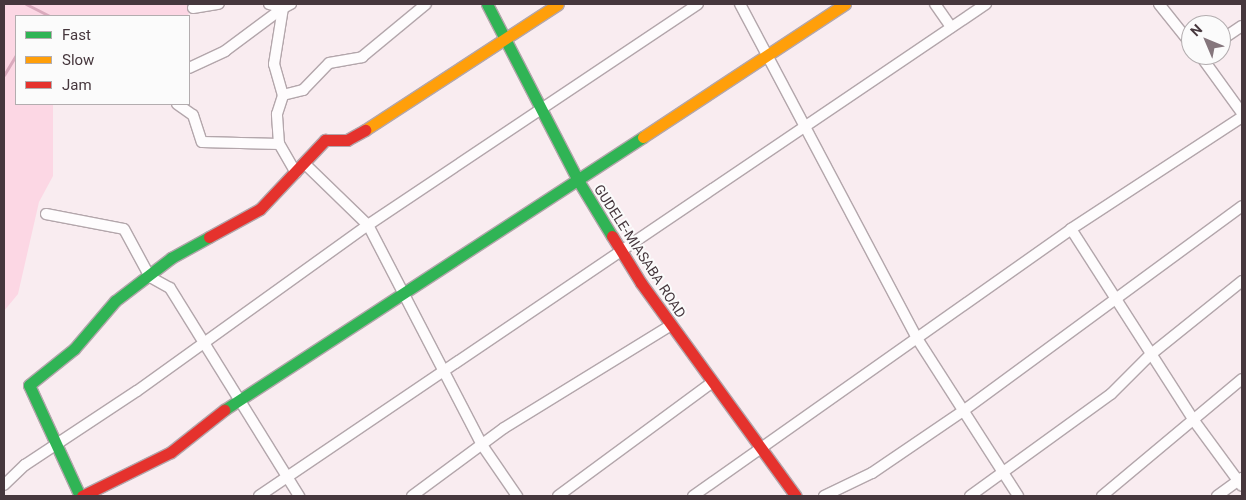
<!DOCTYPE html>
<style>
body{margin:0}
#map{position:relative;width:1246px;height:500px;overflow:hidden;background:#f9ecf0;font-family:Roboto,sans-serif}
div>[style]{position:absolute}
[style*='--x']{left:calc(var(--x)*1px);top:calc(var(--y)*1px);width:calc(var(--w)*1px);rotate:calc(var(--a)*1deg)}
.green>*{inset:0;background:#fcd7e4}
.stream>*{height:3px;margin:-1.5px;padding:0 1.5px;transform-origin:1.5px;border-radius:1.5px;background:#daaabd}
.roads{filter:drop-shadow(1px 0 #b3a6ab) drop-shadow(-1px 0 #b3a6ab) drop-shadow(0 1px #b3a6ab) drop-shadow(0 -1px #b3a6ab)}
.street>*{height:10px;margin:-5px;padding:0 5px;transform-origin:5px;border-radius:5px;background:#fefcfd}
.fast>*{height:11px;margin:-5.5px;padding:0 5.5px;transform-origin:5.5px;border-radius:5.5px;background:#30b455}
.slow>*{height:11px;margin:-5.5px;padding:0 5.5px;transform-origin:5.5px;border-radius:5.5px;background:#ff9f0a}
.jam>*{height:11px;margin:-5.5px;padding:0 5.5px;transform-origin:5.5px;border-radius:5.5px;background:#e5322d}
span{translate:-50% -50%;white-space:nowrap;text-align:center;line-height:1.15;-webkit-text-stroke:4px #fbfbfb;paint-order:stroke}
.street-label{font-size:14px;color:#46373d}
.frame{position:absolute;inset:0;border:5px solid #46373d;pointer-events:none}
.legend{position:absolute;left:15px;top:15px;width:175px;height:90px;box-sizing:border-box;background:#fbfbfb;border:1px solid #b3adaf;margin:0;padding:6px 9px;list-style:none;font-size:15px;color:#46373d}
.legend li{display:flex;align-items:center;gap:10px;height:25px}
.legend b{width:25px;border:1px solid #b3adaf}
.north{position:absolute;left:1181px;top:15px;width:50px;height:50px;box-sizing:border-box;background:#fbfbfb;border:1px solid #b3adaf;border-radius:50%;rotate:315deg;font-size:14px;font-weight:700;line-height:20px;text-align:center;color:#46373d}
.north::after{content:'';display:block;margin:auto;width:18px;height:22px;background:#85767c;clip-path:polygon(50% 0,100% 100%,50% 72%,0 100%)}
</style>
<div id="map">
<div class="green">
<i style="clip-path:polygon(4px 4px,191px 4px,188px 16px,16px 16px,16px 104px,53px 104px,53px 176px,39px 202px,18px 294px,4px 311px)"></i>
</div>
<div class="stream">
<i style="--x:26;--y:4;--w:27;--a:27"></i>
<i style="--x:4;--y:75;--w:23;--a:-59"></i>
</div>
<div class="roads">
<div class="street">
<i style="--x:269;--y:4;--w:15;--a:16"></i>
<i style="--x:283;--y:8;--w:9;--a:-27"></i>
<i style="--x:740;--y:4;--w:380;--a:62.1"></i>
<i style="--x:918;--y:340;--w:185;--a:57.3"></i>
<i style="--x:935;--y:4;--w:28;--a:55"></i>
<i style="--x:1159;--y:4;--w:51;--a:51.3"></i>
<i style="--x:193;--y:8;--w:26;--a:-9"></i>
<i style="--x:1221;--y:40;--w:25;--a:-34"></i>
<i style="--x:1200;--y:55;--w:72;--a:54.1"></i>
<i style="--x:189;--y:68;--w:40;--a:-25"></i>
<i style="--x:225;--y:51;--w:72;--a:-36.6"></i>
<i style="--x:283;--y:8;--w:57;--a:99.1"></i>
<i style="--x:274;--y:64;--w:32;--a:74"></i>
<i style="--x:177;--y:104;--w:19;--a:35"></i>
<i style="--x:193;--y:115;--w:28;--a:72"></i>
<i style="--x:202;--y:142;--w:77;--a:1.5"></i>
<i style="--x:306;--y:165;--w:86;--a:44.1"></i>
<i style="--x:368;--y:225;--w:248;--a:62.6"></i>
<i style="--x:482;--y:445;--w:62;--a:55.5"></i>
<i style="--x:296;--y:173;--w:34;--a:-120"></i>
<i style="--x:279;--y:144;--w:30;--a:-94"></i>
<i style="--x:277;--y:114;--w:20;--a:-72"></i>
<i style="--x:283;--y:95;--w:21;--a:-14"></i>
<i style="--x:303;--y:90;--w:37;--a:-46"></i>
<i style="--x:329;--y:63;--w:34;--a:-10"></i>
<i style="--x:362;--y:57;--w:83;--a:-39.6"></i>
<i style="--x:46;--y:214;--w:79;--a:10.9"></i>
<i style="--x:124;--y:229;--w:55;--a:61.6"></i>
<i style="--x:150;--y:277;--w:23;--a:29"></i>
<i style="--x:170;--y:288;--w:245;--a:58.2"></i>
<i style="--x:1071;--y:229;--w:229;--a:57.3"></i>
<i style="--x:1195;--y:422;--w:79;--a:53.7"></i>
<i style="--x:4;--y:485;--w:29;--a:-44"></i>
<i style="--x:25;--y:465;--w:134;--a:-33.5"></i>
<i style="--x:137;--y:391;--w:284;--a:-35.7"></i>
<i style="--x:368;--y:225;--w:397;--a:-33.8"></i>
<i style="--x:259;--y:496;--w:878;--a:-34.09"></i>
<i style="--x:412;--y:496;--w:114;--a:-36.5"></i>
<i style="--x:504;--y:428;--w:195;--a:-31.6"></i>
<i style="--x:558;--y:496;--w:190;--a:-36.4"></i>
<i style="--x:693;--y:496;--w:463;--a:-35.2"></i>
<i style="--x:1071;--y:229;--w:204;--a:-33.2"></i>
<i style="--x:824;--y:496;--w:53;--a:-25.6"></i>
<i style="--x:872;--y:473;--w:110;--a:-34.3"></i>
<i style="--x:963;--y:411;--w:346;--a:-36.3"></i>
<i style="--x:970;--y:496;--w:174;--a:-35.9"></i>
<i style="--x:1111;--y:394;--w:55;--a:-45"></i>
<i style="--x:1150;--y:355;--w:118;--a:-38.8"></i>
<i style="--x:1102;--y:496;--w:182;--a:-39.9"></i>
<i style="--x:1217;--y:496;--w:31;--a:-36"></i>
</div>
<div class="fast">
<i style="--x:487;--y:4;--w:200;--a:62.7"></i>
<i style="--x:579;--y:182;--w:63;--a:58.6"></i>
<i style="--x:224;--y:410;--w:500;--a:-33.09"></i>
<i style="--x:80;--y:496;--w:122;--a:-114.7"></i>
<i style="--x:29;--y:385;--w:58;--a:-38.7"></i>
<i style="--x:74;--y:349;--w:63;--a:-49.5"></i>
<i style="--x:115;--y:301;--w:71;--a:-37.5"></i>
<i style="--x:171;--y:258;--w:43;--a:-28.9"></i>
</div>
<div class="slow">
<i style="--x:365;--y:130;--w:230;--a:-33.1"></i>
<i style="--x:643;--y:137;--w:242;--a:-33.4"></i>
</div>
<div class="jam">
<i style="--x:612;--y:236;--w:55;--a:58.3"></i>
<i style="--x:641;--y:283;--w:263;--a:54"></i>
<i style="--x:209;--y:237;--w:58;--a:-28.8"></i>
<i style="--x:260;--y:209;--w:95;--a:-46.7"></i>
<i style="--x:325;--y:140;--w:22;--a:0"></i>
<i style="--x:347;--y:140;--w:21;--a:-29"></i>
<i style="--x:82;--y:496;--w:99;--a:-26.3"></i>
<i style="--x:171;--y:452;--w:68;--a:-38.4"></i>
</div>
</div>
<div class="street-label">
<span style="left:640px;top:251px;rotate:57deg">GUDELE-MIASABA ROAD</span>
</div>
<div class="frame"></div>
<ul class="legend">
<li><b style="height:6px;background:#30b455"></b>Fast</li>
<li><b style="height:6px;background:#ff9f0a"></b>Slow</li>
<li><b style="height:6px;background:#e5322d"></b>Jam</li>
</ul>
<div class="north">N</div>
</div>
